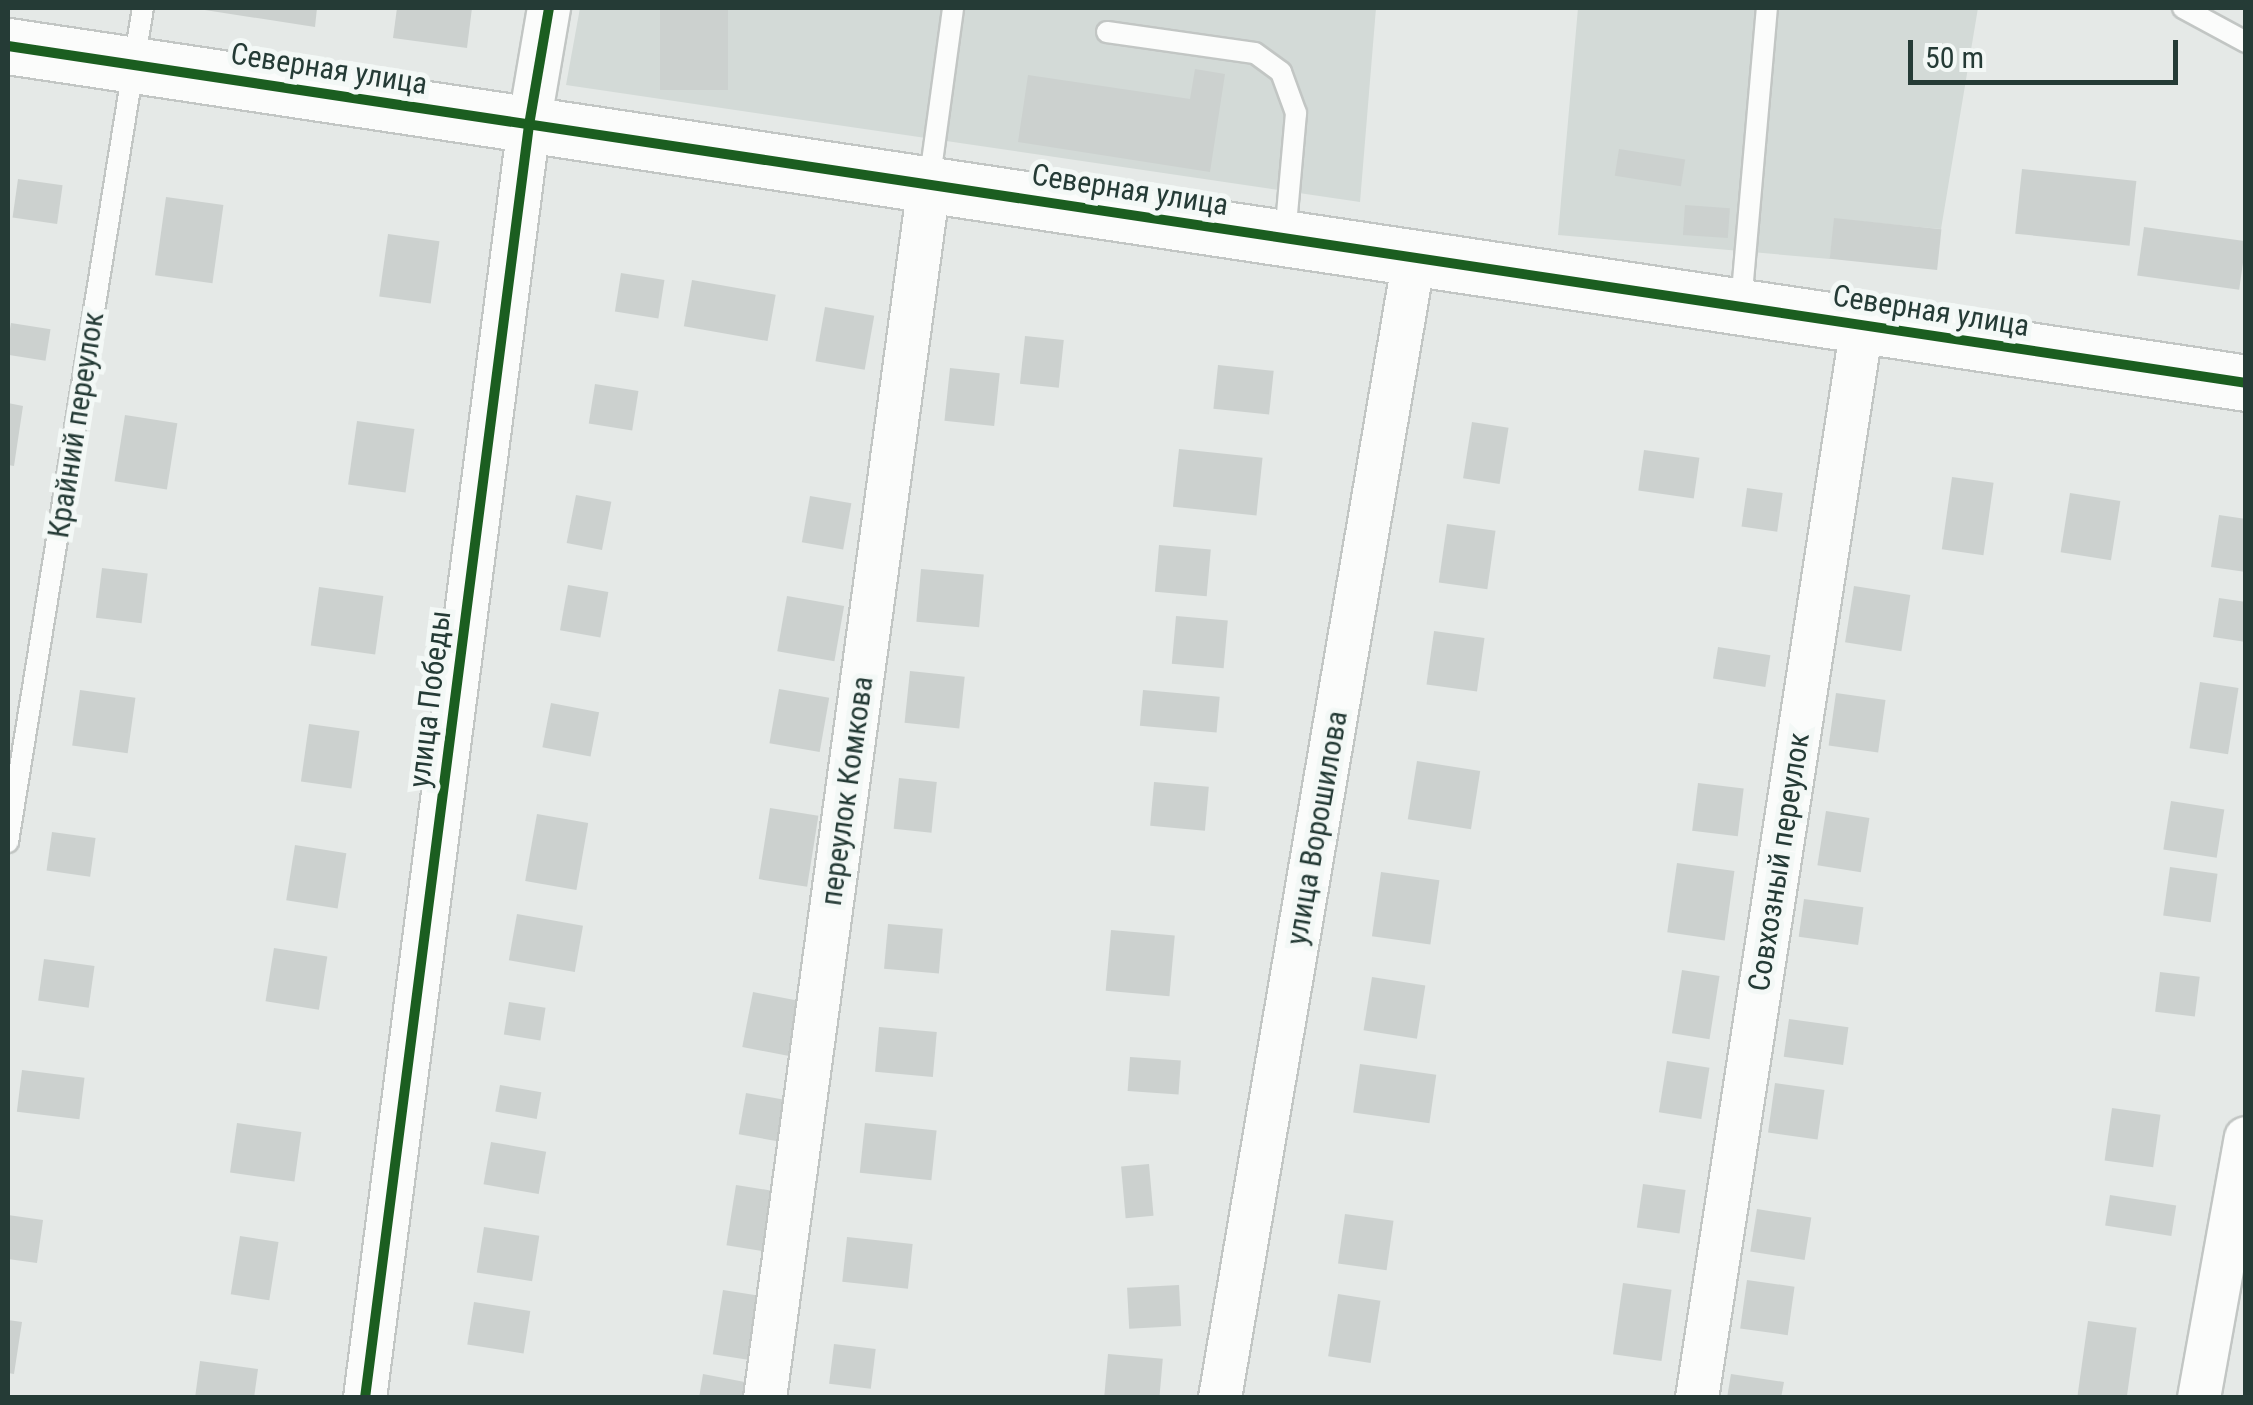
<!DOCTYPE html>
<meta charset="utf-8">
<style>
body{margin:0}
#map{position:relative;width:2253px;height:1405px;overflow:hidden;background:#e5e9e7;font-family:"Roboto Condensed",sans-serif}
div>[style]{position:absolute}
[style*='--x']{left:calc(var(--x)*1px);top:calc(var(--y)*1px);width:calc(var(--w)*1px);rotate:calc(var(--a)*1deg)}
.built>*{inset:0;background:#d3dad7}
.building>*{inset:0;background:#ccd1cf;transform-origin:0 0}
.roads{filter:drop-shadow(2px 0 #c2c6c4) drop-shadow(-2px 0 #c2c6c4) drop-shadow(0 2px #c2c6c4) drop-shadow(0 -2px #c2c6c4)}
.lane>*{height:20px;margin:-10px;padding:0 10px;transform-origin:10px;border-radius:10px;background:#fbfcfb}
.street>*{height:42px;margin:-21px;padding:0 21px;transform-origin:21px;border-radius:21px;background:#fbfcfb}
.secondary>*{height:55px;margin:-27.5px;padding:0 27.5px;transform-origin:27.5px;border-radius:27.5px;background:#fbfcfb}
.cycleway>*{height:10px;margin:-5px;padding:0 5px;transform-origin:5px;border-radius:5px;background:#1b5e20}
span{translate:-50% -50%;white-space:nowrap;text-align:center;line-height:1.15;-webkit-text-stroke:10px #f3f8f6;paint-order:stroke}
.street-label{font-size:30px;color:#253b36}
.frame{position:absolute;inset:0;border:10px solid #253b36;pointer-events:none}
.scale{position:absolute;left:1908px;top:40px;width:270px;height:45px;box-sizing:border-box;border:5px solid #253b36;border-top:0;padding-left:12px;font-size:30px;line-height:35px;white-space:nowrap;color:#253b36;-webkit-text-stroke:8px #f3f8f6;paint-order:stroke}
</style>
<div id="map">
<div class="built">
<i style="clip-path:polygon(580px 8px,1376px 8px,1360px 202px,566px 85px)"></i>
<i style="clip-path:polygon(1578px 8px,1978px 8px,1941px 229px,1835px 219px,1830px 259px,1558px 235px)"></i>
</div>
<div class="building">
<i style="clip-path:polygon(192px 8px,317px 8px,315px 27px)"></i>
<i style="clip-path:polygon(397px 8px,472px 8px,467px 48px,393px 38px)"></i>
<i style="left:660px;top:8px;width:68px;height:82px"></i>
<i style="clip-path:polygon(1195px 69px,1225px 74px,1210px 172px,1018px 142px,1028px 75px,1190px 99px)"></i>
<i style="left:1619px;top:149px;width:67px;height:27px;rotate:9deg"></i>
<i style="left:2022px;top:169px;width:115px;height:65px;rotate:6deg"></i>
<i style="left:18px;top:179px;width:45px;height:39px;rotate:8deg"></i>
<i style="left:166px;top:197px;width:58px;height:79px;rotate:8deg"></i>
<i style="left:1685px;top:205px;width:45px;height:30px;rotate:4deg"></i>
<i style="left:1834px;top:218px;width:108px;height:41px;rotate:6deg"></i>
<i style="left:2144px;top:227px;width:103px;height:49px;rotate:8deg"></i>
<i style="left:388px;top:234px;width:52px;height:63px;rotate:8deg"></i>
<i style="left:621px;top:273px;width:44px;height:39px;rotate:9deg"></i>
<i style="left:692px;top:280px;width:85px;height:47px;rotate:10deg"></i>
<i style="left:825px;top:307px;width:50px;height:55px;rotate:10deg"></i>
<i style="left:11px;top:323px;width:40px;height:32px;rotate:9deg"></i>
<i style="left:1025px;top:336px;width:39px;height:48px;rotate:6deg"></i>
<i style="left:1218px;top:365px;width:56px;height:44px;rotate:6deg"></i>
<i style="left:950px;top:368px;width:50px;height:53px;rotate:6deg"></i>
<i style="left:595px;top:384px;width:44px;height:40px;rotate:9deg"></i>
<i style="clip-path:polygon(8px 403px,23px 406px,14px 466px,8px 465px)"></i>
<i style="left:125px;top:415px;width:53px;height:67px;rotate:9deg"></i>
<i style="left:357px;top:421px;width:58px;height:64px;rotate:8deg"></i>
<i style="left:1472px;top:422px;width:37px;height:57px;rotate:9deg"></i>
<i style="left:1179px;top:449px;width:84px;height:58px;rotate:6deg"></i>
<i style="left:1644px;top:450px;width:56px;height:41px;rotate:8deg"></i>
<i style="left:1952px;top:477px;width:42px;height:73px;rotate:8deg"></i>
<i style="left:1747px;top:488px;width:36px;height:39px;rotate:8deg"></i>
<i style="left:2070px;top:493px;width:51px;height:60px;rotate:9deg"></i>
<i style="left:576px;top:495px;width:36px;height:49px;rotate:11deg"></i>
<i style="left:810px;top:496px;width:42px;height:47px;rotate:10deg"></i>
<i style="clip-path:polygon(2219px 515px,2246px 519px,2246px 572px,2211px 567px)"></i>
<i style="left:1447px;top:524px;width:49px;height:59px;rotate:8deg"></i>
<i style="left:1159px;top:545px;width:52px;height:47px;rotate:5deg"></i>
<i style="left:102px;top:568px;width:46px;height:50px;rotate:7deg"></i>
<i style="left:921px;top:569px;width:63px;height:53px;rotate:5deg"></i>
<i style="left:568px;top:585px;width:41px;height:46px;rotate:10deg"></i>
<i style="left:1854px;top:586px;width:57px;height:57px;rotate:9deg"></i>
<i style="left:319px;top:587px;width:65px;height:59px;rotate:8deg"></i>
<i style="left:787px;top:596px;width:58px;height:56px;rotate:10deg"></i>
<i style="clip-path:polygon(2219px 598px,2246px 602px,2246px 642px,2213px 637px)"></i>
<i style="left:1176px;top:616px;width:52px;height:48px;rotate:5deg"></i>
<i style="left:1434px;top:631px;width:51px;height:54px;rotate:8deg"></i>
<i style="left:1718px;top:647px;width:53px;height:32px;rotate:9deg"></i>
<i style="left:910px;top:671px;width:55px;height:52px;rotate:6deg"></i>
<i style="left:2200px;top:682px;width:39px;height:67px;rotate:9deg"></i>
<i style="left:779px;top:689px;width:51px;height:55px;rotate:10deg"></i>
<i style="left:80px;top:690px;width:56px;height:56px;rotate:8deg"></i>
<i style="left:1143px;top:690px;width:77px;height:36px;rotate:5deg"></i>
<i style="left:1836px;top:693px;width:50px;height:53px;rotate:8deg"></i>
<i style="left:551px;top:703px;width:49px;height:45px;rotate:11deg"></i>
<i style="left:309px;top:724px;width:51px;height:58px;rotate:8deg"></i>
<i style="left:1417px;top:761px;width:64px;height:59px;rotate:9deg"></i>
<i style="left:899px;top:778px;width:38px;height:51px;rotate:6deg"></i>
<i style="left:1154px;top:782px;width:55px;height:44px;rotate:5deg"></i>
<i style="left:1698px;top:783px;width:46px;height:48px;rotate:7deg"></i>
<i style="left:2171px;top:801px;width:54px;height:49px;rotate:9deg"></i>
<i style="left:770px;top:808px;width:49px;height:72px;rotate:9deg"></i>
<i style="left:1826px;top:811px;width:44px;height:55px;rotate:9deg"></i>
<i style="left:537px;top:814px;width:52px;height:68px;rotate:10deg"></i>
<i style="left:52px;top:832px;width:44px;height:39px;rotate:8deg"></i>
<i style="left:295px;top:845px;width:52px;height:56px;rotate:9deg"></i>
<i style="left:1677px;top:863px;width:58px;height:70px;rotate:8deg"></i>
<i style="left:2170px;top:867px;width:48px;height:49px;rotate:8deg"></i>
<i style="left:1381px;top:872px;width:59px;height:65px;rotate:8deg"></i>
<i style="left:1804px;top:899px;width:60px;height:38px;rotate:8deg"></i>
<i style="left:517px;top:914px;width:67px;height:47px;rotate:10deg"></i>
<i style="left:888px;top:924px;width:55px;height:45px;rotate:5deg"></i>
<i style="left:1111px;top:930px;width:64px;height:61px;rotate:5deg"></i>
<i style="left:274px;top:948px;width:54px;height:54px;rotate:9deg"></i>
<i style="left:44px;top:959px;width:51px;height:42px;rotate:8deg"></i>
<i style="left:1682px;top:970px;width:38px;height:64px;rotate:9deg"></i>
<i style="left:2160px;top:972px;width:40px;height:40px;rotate:7deg"></i>
<i style="left:1372px;top:977px;width:54px;height:54px;rotate:9deg"></i>
<i style="left:753px;top:992px;width:49px;height:56px;rotate:11deg"></i>
<i style="left:509px;top:1002px;width:37px;height:33px;rotate:9deg"></i>
<i style="left:1789px;top:1019px;width:60px;height:38px;rotate:8deg"></i>
<i style="left:879px;top:1027px;width:58px;height:45px;rotate:5deg"></i>
<i style="left:1130px;top:1057px;width:51px;height:34px;rotate:4deg"></i>
<i style="left:1667px;top:1061px;width:43px;height:52px;rotate:9deg"></i>
<i style="left:1360px;top:1064px;width:77px;height:49px;rotate:8deg"></i>
<i style="left:22px;top:1070px;width:63px;height:42px;rotate:7deg"></i>
<i style="left:1775px;top:1083px;width:50px;height:50px;rotate:8deg"></i>
<i style="left:500px;top:1085px;width:42px;height:27px;rotate:10deg"></i>
<i style="left:746px;top:1093px;width:42px;height:42px;rotate:10deg"></i>
<i style="left:2112px;top:1108px;width:49px;height:53px;rotate:8deg"></i>
<i style="left:237px;top:1123px;width:65px;height:50px;rotate:8deg"></i>
<i style="left:865px;top:1123px;width:72px;height:50px;rotate:6deg"></i>
<i style="left:491px;top:1142px;width:56px;height:43px;rotate:10deg"></i>
<i style="left:1149px;top:1164px;width:52px;height:28px;rotate:85deg"></i>
<i style="left:1643px;top:1184px;width:43px;height:44px;rotate:8deg"></i>
<i style="left:736px;top:1185px;width:36px;height:61px;rotate:9deg"></i>
<i style="left:2110px;top:1195px;width:67px;height:31px;rotate:9deg"></i>
<i style="left:1757px;top:1209px;width:55px;height:43px;rotate:9deg"></i>
<i style="left:1345px;top:1214px;width:49px;height:50px;rotate:8deg"></i>
<i style="clip-path:polygon(8px 1215px,43px 1220px,37px 1263px,8px 1259px)"></i>
<i style="left:484px;top:1227px;width:56px;height:46px;rotate:9deg"></i>
<i style="left:240px;top:1236px;width:39px;height:59px;rotate:9deg"></i>
<i style="left:847px;top:1237px;width:66px;height:45px;rotate:6deg"></i>
<i style="left:1747px;top:1280px;width:48px;height:49px;rotate:8deg"></i>
<i style="left:1623px;top:1283px;width:49px;height:72px;rotate:8deg"></i>
<i style="left:1179px;top:1285px;width:41px;height:52px;rotate:87deg"></i>
<i style="left:723px;top:1290px;width:45px;height:65px;rotate:9deg"></i>
<i style="left:1338px;top:1294px;width:43px;height:63px;rotate:9deg"></i>
<i style="left:474px;top:1302px;width:57px;height:43px;rotate:9deg"></i>
<i style="clip-path:polygon(8px 1320px,22px 1322px,14px 1374px,8px 1373px)"></i>
<i style="left:2088px;top:1321px;width:49px;height:78px;rotate:8deg"></i>
<i style="left:834px;top:1344px;width:42px;height:40px;rotate:7deg"></i>
<i style="left:1108px;top:1354px;width:55px;height:44px;rotate:5deg"></i>
<i style="clip-path:polygon(200px 1361px,258px 1369px,254px 1398px,195px 1398px)"></i>
<i style="clip-path:polygon(703px 1374px,750px 1383px,748px 1398px,699px 1398px)"></i>
<i style="clip-path:polygon(1731px 1374px,1784px 1382px,1781px 1398px,1727px 1398px)"></i>
</div>
<div class="roads">
<div class="lane">
<i style="--x:2183;--y:8;--w:72;--a:28.4"></i>
<i style="--x:1107;--y:32;--w:149;--a:8.1"></i>
<i style="--x:1255;--y:53;--w:32;--a:36"></i>
<i style="--x:1281;--y:72;--w:44;--a:69.9"></i>
<i style="--x:1296;--y:113;--w:123;--a:95.1"></i>
<i style="--x:929;--y:184;--w:178;--a:-82.2"></i>
<i style="--x:1741;--y:304;--w:297;--a:-85"></i>
<i style="--x:8;--y:842;--w:845;--a:-80.81"></i>
</div>
<div class="street">
<i style="--x:365;--y:1398;--w:1284;--a:-82.66"></i>
<i style="--x:529;--y:125;--w:119;--a:-80.3"></i>
<i style="--x:765;--y:1398;--w:1224;--a:-82.3"></i>
<i style="--x:1220;--y:1398;--w:1156;--a:-80.34"></i>
<i style="--x:1697;--y:1398;--w:1085;--a:-81.25"></i>
<i style="--x:2199;--y:1398;--w:264;--a:-79.8"></i>
</div>
<div class="secondary">
<i style="--x:8;--y:46;--w:2263;--a:8.56"></i>
</div>
</div>
<div class="cycleway">
<i style="--x:8;--y:46;--w:2263;--a:8.56"></i>
<i style="--x:365;--y:1398;--w:1284;--a:-82.66"></i>
<i style="--x:529;--y:125;--w:119;--a:-80.3"></i>
</div>
<div class="street-label">
<span style="left:329px;top:69px;rotate:9deg">Северная улица</span>
<span style="left:1130px;top:190px;rotate:9deg">Северная улица</span>
<span style="left:1931px;top:311px;rotate:9deg">Северная улица</span>
<span style="left:76px;top:425px;rotate:-81deg">Крайний переулок</span>
<span style="left:430px;top:699px;rotate:-83deg">улица Победы</span>
<span style="left:847px;top:791px;rotate:-82deg">переулок Комкова</span>
<span style="left:1317px;top:828px;rotate:-80deg">улица Ворошилова</span>
<span style="left:1779px;top:862px;rotate:-81deg">Совхозный переулок</span>
</div>
<div class="frame"></div>
<div class="scale">50 m</div>
</div>
